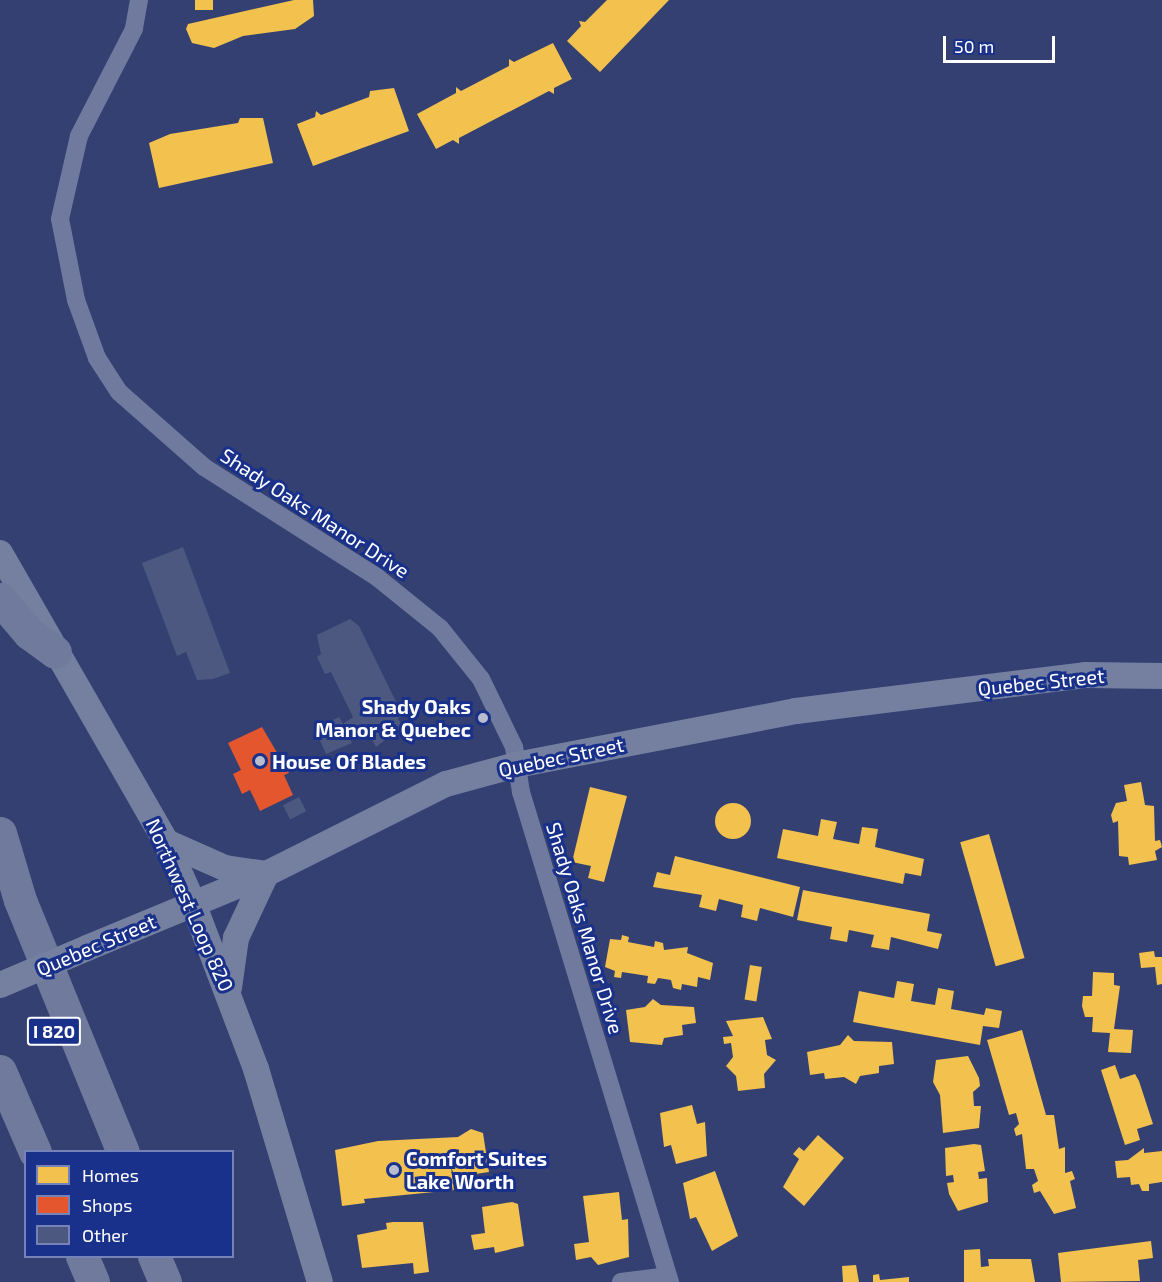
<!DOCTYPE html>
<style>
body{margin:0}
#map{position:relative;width:1162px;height:1282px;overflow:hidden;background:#334071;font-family:"Exo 2",sans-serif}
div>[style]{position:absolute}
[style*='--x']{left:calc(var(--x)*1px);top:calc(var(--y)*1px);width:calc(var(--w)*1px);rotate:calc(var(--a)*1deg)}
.homes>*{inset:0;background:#f2c14e;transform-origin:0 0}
.round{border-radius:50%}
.shops>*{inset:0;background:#e4572e}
.building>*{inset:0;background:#4d5880;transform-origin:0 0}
.street>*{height:18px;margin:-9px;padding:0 9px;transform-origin:9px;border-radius:9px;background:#6f7a9e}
.secondary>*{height:26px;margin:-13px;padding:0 13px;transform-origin:13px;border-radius:13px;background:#7580a1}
.highway>*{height:33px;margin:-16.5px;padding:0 16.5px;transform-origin:16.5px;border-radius:16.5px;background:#707a9c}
.secondary-bridge>*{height:26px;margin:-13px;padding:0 13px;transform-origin:13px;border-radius:13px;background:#7580a1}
.dots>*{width:16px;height:16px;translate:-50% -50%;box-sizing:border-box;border:3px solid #19318b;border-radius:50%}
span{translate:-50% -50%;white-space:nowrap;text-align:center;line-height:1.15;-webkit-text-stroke:6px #19318b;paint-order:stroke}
.shield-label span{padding:2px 4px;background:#19318b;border:2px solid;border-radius:4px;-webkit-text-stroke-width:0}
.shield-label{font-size:18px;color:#fff;font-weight:700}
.street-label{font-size:20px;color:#fff}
.poi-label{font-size:20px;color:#fff;font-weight:700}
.right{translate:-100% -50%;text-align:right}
.left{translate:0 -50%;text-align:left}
.legend{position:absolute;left:24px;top:1150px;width:210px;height:108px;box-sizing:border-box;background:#19318b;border:2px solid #7583b9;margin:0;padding:8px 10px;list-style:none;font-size:18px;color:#fff}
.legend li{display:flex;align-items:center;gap:12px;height:30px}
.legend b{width:30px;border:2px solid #7583b9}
.scale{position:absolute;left:943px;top:36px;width:112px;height:27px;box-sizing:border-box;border:3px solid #fff;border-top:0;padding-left:8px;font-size:18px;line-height:21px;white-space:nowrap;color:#fff;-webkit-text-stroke:4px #19318b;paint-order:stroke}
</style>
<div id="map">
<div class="homes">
<i style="left:195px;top:0;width:18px;height:10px"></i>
<i style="clip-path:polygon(294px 0,313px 0,314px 16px,295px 29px,243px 36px,214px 48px,192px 43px,186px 29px,188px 24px)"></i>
<i style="clip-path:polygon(607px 0,669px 0,600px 72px,567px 41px,581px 26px,579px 21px,585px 22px)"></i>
<i style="clip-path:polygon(553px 43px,572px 79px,554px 88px,554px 94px,549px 91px,459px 138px,459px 144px,453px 140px,436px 149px,417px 114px,456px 93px,456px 87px,461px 91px,509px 66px,509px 59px,514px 62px)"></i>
<i style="clip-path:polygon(394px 88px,409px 131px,313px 166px,297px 124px,315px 117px,316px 111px,321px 115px,369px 97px,370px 91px)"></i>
<i style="clip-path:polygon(240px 118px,263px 118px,273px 163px,159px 188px,149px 143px,170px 134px,238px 123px)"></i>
<i style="clip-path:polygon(1141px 782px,1145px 805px,1154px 806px,1155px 841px,1160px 840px,1162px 847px,1155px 851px,1157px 860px,1129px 865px,1128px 857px,1119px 856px,1118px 821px,1113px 823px,1111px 815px,1116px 803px,1127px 801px,1124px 785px)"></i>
<i style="clip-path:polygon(590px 787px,627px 796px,604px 882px,588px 878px,591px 866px,572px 862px)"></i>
<i class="round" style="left:715px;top:803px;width:36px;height:36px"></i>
<i style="clip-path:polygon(821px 819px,837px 822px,833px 839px,859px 844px,862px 827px,878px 829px,875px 847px,924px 859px,921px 876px,905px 873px,903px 884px,777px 858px,783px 829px,818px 836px)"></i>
<i style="left:989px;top:834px;width:129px;height:30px;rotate:74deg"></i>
<i style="clip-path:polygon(675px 856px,800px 887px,793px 917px,760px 908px,757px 921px,741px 917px,743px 905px,719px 899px,716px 911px,699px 907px,702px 895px,653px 887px,657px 872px,670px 875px)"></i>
<i style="clip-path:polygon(803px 890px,930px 914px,927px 931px,942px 934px,938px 949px,891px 937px,889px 950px,871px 947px,874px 935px,849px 930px,847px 942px,830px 939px,832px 927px,797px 920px)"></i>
<i style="clip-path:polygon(622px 935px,629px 937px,628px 942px,654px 947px,655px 941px,663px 943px,664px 950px,688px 947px,687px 953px,713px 963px,710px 980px,698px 977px,697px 987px,682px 984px,681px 990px,673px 988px,671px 980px,658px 978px,655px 984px,647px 983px,648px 976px,622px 972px,621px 978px,614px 977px,615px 971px,605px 967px,610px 939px,621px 940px)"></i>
<i style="clip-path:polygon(1154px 951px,1155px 957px,1162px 957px,1162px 984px,1157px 985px,1155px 967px,1141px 968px,1139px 953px)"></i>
<i style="left:750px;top:965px;width:12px;height:35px;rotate:9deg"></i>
<i style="clip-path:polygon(1093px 972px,1114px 973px,1114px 985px,1120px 986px,1114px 1029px,1133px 1030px,1131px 1053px,1108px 1052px,1110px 1033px,1092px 1032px,1093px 1017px,1085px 1017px,1082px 1006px,1083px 996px,1092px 996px)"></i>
<i style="clip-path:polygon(897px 981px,914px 984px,911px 1001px,935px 1005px,938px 988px,954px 991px,951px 1009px,984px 1015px,986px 1008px,1002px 1011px,999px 1028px,983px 1026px,980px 1045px,853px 1022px,859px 991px,894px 998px)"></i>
<i style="clip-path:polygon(653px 999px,661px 1005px,694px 1007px,696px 1023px,682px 1025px,683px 1035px,664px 1038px,662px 1045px,630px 1042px,626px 1010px,645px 1007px)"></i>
<i style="clip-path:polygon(763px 1017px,772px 1039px,765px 1040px,767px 1055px,776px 1060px,764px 1074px,765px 1088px,738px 1091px,736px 1076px,726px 1066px,733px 1057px,731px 1043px,724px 1044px,723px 1037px,733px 1036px,726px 1021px)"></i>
<i style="clip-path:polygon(1022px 1030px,1046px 1115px,1054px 1115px,1059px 1149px,1065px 1147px,1065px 1173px,1072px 1171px,1075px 1179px,1070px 1181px,1076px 1208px,1054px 1214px,1040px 1191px,1034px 1193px,1032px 1185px,1038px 1181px,1034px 1169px,1026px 1169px,1022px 1134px,1016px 1136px,1014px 1129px,1019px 1124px,1016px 1113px,1009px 1115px,987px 1040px)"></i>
<i style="clip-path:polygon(848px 1035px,854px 1041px,892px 1042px,894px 1064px,879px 1066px,879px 1073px,860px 1076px,856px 1084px,844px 1077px,825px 1079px,824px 1073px,810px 1075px,807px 1052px,840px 1045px)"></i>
<i style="clip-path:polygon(968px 1056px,979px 1078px,980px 1086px,973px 1092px,974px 1106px,981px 1106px,979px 1128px,943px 1133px,940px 1095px,933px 1082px,936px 1060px)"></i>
<i style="clip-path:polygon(1115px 1065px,1120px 1079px,1135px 1074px,1139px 1081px,1153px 1124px,1137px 1129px,1140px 1140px,1125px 1145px,1101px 1070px)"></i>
<i style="clip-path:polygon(692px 1105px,697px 1124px,705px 1122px,707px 1156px,676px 1164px,671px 1145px,664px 1147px,660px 1113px)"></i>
<i style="clip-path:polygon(471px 1129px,483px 1133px,489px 1172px,455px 1177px,451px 1167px,454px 1190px,364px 1199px,365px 1203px,342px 1206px,335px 1150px,378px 1141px,458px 1137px)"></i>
<i style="clip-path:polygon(818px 1135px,844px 1158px,804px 1206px,783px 1187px,799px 1159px,793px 1154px,799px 1147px,804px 1151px)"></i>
<i style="clip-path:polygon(974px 1144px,981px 1145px,985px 1171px,978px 1172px,979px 1179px,987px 1178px,988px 1202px,958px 1211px,949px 1194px,947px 1183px,954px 1182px,953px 1175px,946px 1176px,945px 1148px)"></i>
<i style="clip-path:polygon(1144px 1148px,1144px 1153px,1162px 1151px,1162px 1182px,1149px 1184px,1149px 1191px,1142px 1191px,1139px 1184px,1131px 1185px,1130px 1177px,1117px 1178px,1115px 1161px,1128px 1160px)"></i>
<i style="clip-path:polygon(715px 1171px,738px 1236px,712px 1251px,696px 1217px,690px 1219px,683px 1183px)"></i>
<i style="clip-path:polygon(619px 1192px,622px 1220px,628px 1219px,629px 1257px,598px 1265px,591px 1257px,576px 1260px,574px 1244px,589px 1242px,583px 1196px)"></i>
<i style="clip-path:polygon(512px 1202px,518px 1204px,524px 1246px,495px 1253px,494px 1247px,474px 1250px,471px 1235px,485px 1233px,482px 1207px)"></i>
<i style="clip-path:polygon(393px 1222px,423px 1222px,429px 1272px,414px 1274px,413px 1263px,362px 1268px,357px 1235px,387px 1229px,386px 1223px)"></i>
<i style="clip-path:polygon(1151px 1241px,1153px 1258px,1138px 1260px,1140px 1281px,1061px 1282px,1058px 1253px)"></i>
<i style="clip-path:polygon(980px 1249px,981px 1267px,989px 1266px,988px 1259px,1031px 1259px,1035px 1282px,964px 1282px,964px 1250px)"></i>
<i style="clip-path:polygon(856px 1265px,859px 1282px,843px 1282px,842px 1266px)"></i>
<i style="clip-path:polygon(879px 1274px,880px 1280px,909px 1277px,909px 1282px,873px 1282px,873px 1275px)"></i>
</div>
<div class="shops">
<i style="clip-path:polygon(262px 727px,289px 773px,284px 775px,293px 795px,260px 811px,250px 790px,242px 794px,233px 774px,241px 770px,228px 743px)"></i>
</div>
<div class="building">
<i style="clip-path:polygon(183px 547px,230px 673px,213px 679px,197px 680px,186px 652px,177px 656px,142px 563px)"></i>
<i style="clip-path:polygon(350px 619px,359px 626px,403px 716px,398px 718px,402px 727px,376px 747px,368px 732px,357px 737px,355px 733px,348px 736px,352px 743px,326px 754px,315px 729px,339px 717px,343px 724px,353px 717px,331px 672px,325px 674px,317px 657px,321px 654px,317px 635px)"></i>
<i style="left:299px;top:797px;width:16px;height:18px;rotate:63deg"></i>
</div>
<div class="street">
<i style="--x:139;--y:0;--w:29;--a:100"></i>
<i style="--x:134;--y:29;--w:120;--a:117.2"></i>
<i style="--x:79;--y:136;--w:85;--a:102.9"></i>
<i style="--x:60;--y:219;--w:83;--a:78.8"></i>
<i style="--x:76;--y:300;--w:62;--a:70.1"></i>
<i style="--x:97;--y:358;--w:40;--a:57.1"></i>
<i style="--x:119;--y:392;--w:113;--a:41.4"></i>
<i style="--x:204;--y:467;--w:206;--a:32.5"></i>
<i style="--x:378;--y:578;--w:80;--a:38.9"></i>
<i style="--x:440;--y:628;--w:65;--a:51.2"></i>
<i style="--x:481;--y:679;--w:76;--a:64.1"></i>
<i style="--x:514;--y:747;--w:46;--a:81.2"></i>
<i style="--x:521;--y:792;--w:512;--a:73.09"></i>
<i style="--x:621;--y:1282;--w:46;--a:-7.4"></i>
</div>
<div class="secondary">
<i style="--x:0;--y:553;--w:333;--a:60.1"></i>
<i style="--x:166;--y:842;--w:67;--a:66.1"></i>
<i style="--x:193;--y:903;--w:178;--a:69.2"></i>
<i style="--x:256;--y:1069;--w:222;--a:73.3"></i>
<i style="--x:166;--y:842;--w:64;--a:23.8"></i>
<i style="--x:225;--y:868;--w:41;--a:8.3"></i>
<i style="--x:266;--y:874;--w:71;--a:115.1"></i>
<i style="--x:236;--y:938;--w:50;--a:98"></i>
<i style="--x:87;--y:948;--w:194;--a:-22.5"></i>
<i style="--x:266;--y:874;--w:201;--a:-26.6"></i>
<i style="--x:446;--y:784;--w:73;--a:-15.2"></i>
<i style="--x:516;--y:765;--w:285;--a:-10.9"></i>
<i style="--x:796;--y:711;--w:291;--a:-7.1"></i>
<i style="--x:1085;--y:675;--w:77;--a:0.7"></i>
</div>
<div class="highway">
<i style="--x:0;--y:599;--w:45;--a:49.5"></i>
<i style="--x:29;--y:633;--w:32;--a:36"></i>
<i style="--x:0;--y:833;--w:70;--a:73.4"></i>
<i style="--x:20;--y:900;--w:272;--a:67.8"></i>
<i style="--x:0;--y:1071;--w:88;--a:66.6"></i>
<i style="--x:82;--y:1256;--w:28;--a:67"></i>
<i style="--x:154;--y:1256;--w:28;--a:67"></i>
</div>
<div class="secondary-bridge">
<i style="--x:0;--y:985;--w:95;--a:-23"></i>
</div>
<div class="dots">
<i style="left:483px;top:718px;background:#b8bccd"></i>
<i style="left:260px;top:761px;background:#b8bccd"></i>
<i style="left:394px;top:1170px;background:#b8bccd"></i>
</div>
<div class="shield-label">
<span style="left:54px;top:1031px">I 820</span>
</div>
<div class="street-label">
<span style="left:315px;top:513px;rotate:33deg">Shady Oaks Manor Drive</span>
<span style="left:1041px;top:682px;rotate:-6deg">Quebec Street</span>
<span style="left:561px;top:757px;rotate:-12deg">Quebec Street</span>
<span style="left:190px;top:905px;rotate:66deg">Northwest Loop 820</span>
<span style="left:585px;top:928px;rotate:73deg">Shady Oaks Manor Drive</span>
<span style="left:96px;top:945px;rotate:-23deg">Quebec Street</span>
</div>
<div class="poi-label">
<span class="right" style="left:471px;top:718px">Shady Oaks<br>Manor &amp; Quebec</span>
<span class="left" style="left:272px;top:761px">House Of Blades</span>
<span class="left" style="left:406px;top:1170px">Comfort Suites<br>Lake Worth</span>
</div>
<ul class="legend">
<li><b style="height:16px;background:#f2c14e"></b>Homes</li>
<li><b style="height:16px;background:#e4572e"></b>Shops</li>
<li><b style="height:16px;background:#4d5880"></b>Other</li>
</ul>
<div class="scale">50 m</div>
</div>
